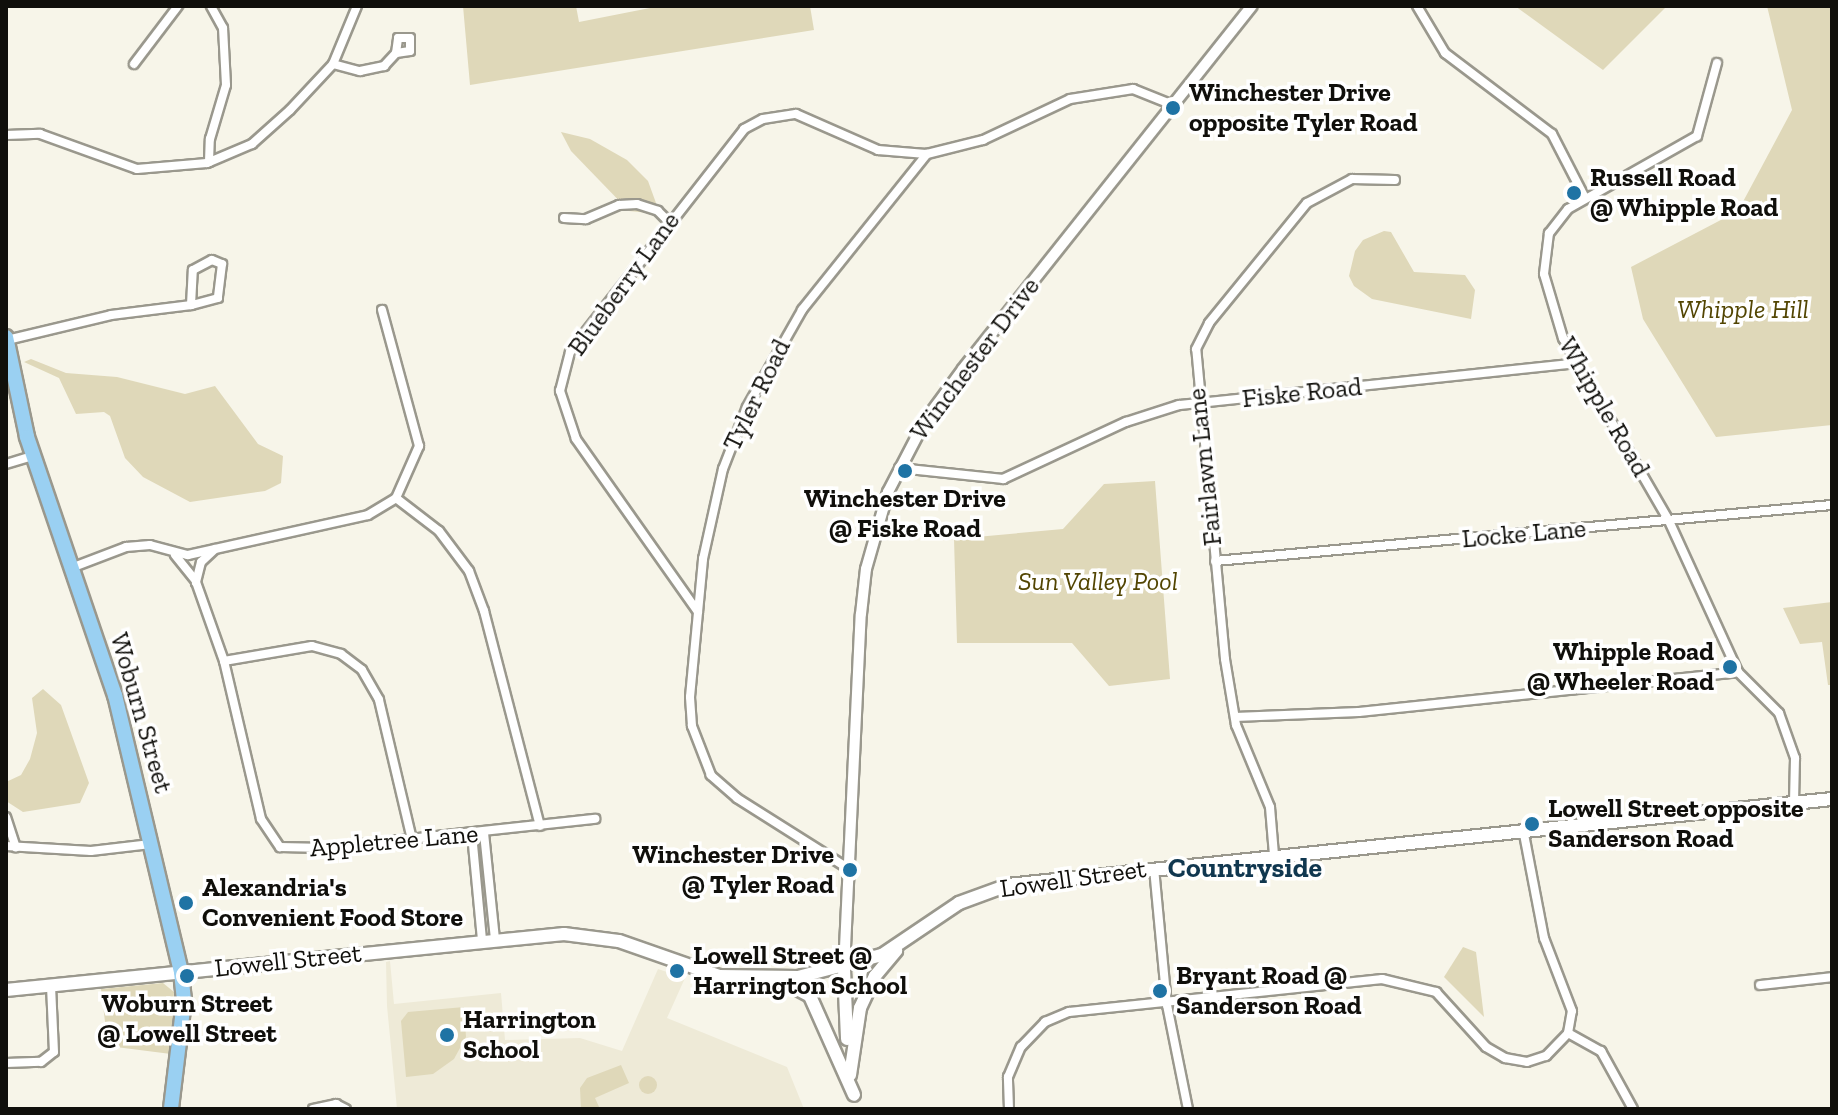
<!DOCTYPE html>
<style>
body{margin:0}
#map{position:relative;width:1838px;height:1115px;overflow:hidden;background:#f7f5e9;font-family:"Zilla Slab",serif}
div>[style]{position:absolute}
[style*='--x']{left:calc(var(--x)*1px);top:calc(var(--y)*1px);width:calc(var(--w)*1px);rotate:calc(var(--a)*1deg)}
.built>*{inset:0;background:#eeead7}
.green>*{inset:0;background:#dfd8b9}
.round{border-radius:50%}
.roads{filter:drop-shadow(2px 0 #9a988d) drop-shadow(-2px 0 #9a988d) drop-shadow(0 2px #9a988d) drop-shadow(0 -2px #9a988d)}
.minor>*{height:8px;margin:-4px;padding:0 4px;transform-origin:4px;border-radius:4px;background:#fff}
.tertiary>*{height:10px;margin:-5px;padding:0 5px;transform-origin:5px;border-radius:5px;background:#fff}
.secondary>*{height:12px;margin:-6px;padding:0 6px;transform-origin:6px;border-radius:6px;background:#fff}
.primary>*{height:14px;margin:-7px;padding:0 7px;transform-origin:7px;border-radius:7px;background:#9ad0f2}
.dots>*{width:22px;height:22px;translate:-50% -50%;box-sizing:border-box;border:4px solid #fff;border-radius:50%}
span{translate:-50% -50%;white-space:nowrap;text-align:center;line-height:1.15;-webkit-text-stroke:7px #fff;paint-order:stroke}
.poi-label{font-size:26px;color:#100f0b;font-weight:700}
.left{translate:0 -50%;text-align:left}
.right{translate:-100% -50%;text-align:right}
.street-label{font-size:26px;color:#100f0b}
.park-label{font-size:26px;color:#524502;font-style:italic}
.neighbourhood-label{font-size:28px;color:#10374f;font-weight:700}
.frame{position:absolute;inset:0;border:8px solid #100f0b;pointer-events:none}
</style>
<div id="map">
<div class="built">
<i style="clip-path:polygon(390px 961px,394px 1004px,501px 993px,505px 1040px,580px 1038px,622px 1051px,658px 969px,685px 978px,667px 1018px,787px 1067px,804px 1109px,397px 1109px,387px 1006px,386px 962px)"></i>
</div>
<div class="green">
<i style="clip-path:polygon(463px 6px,576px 6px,579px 22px,660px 6px,810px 6px,814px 30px,470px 85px)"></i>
<i style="clip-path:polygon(1515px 6px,1667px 6px,1603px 70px)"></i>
<i style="clip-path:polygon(1767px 6px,1832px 6px,1832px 425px,1716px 437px,1643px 319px,1631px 267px,1738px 211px,1792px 110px)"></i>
<i style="clip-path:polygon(561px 132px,590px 139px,627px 160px,648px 181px,656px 203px,649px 213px,629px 211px,571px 151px)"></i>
<i style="clip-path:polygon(1384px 231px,1391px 232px,1414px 272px,1465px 275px,1475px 290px,1471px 319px,1372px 299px,1354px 286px,1349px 276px,1355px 251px,1363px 240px)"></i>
<i style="clip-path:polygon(31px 359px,66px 373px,117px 377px,185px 394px,215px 386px,258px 444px,283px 456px,281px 483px,265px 491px,190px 502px,143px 477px,125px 458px,110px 416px,104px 412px,76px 414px,59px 378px,24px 362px)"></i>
<i style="clip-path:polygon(1155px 481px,1170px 679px,1109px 686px,1072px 643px,957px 643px,954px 539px,1063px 529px,1104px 484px)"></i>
<i style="clip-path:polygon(1832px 602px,1832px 685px,1828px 685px,1822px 642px,1800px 644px,1783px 608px)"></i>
<i style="clip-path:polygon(43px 689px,61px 705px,89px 783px,80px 803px,23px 812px,6px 801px,6px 782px,21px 775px,30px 759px,37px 733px,32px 698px)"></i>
<i style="clip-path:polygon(1463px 947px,1476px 952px,1484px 1017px,1444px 977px)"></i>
<i style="clip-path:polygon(163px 983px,174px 992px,171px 1054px,108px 1046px,101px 989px)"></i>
<i style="clip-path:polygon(464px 1007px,466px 1037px,454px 1059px,433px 1074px,406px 1077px,401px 1021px,408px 1012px)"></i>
<i style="clip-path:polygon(621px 1065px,629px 1083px,595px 1098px,600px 1109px,581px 1109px,580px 1088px,587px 1078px)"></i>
<i class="round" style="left:639px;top:1076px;width:18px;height:18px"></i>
</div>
<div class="roads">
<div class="minor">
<i style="--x:1417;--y:6;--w:55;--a:59.2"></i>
<i style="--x:1445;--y:53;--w:134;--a:37.1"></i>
<i style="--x:1552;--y:134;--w:72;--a:62.7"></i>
<i style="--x:1717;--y:63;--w:76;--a:105.3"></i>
<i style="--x:1697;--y:136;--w:148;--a:150.5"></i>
<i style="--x:1568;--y:209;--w:31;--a:128"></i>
<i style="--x:1549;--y:233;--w:41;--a:97"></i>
<i style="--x:1544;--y:274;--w:67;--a:73.5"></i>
<i style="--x:1563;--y:338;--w:211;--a:59.9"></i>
<i style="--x:1669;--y:521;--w:166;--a:65.4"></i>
<i style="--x:1738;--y:672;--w:58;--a:45"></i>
<i style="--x:1779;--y:713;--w:48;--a:70.4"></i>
<i style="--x:1795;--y:758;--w:43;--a:91.3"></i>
<i style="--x:134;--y:64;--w:73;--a:-52.8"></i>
<i style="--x:333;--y:64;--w:28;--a:15"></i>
<i style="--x:360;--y:71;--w:25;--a:-12"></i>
<i style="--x:384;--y:66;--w:18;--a:-47"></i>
<i style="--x:396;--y:53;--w:15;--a:-82"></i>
<i style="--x:398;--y:38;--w:12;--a:0"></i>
<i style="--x:410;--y:38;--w:13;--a:90"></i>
<i style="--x:410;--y:51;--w:14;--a:172"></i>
<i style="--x:6;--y:135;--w:34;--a:-2"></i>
<i style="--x:40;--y:134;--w:103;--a:19.8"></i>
<i style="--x:137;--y:169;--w:70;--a:-4.9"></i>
<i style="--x:207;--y:163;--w:49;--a:-22.9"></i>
<i style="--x:252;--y:144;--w:51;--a:-41.8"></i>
<i style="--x:290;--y:110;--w:63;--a:-46.9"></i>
<i style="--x:333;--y:64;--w:63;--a:-67.5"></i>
<i style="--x:209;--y:162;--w:23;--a:-88"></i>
<i style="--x:210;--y:139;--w:56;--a:-73.5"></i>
<i style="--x:226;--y:85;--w:57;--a:-93"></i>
<i style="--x:223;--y:28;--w:25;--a:-119"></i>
<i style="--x:564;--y:218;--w:22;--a:3"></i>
<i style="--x:586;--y:219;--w:36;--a:-23"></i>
<i style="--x:619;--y:205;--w:18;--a:-3"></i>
<i style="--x:637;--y:204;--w:22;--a:18"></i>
<i style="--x:658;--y:211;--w:16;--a:45"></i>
<i style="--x:7;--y:340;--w:107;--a:-13.5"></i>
<i style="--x:111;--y:315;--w:81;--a:-7.1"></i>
<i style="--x:191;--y:305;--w:35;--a:-87"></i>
<i style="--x:193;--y:270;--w:21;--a:-28"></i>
<i style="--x:212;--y:260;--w:11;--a:22"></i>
<i style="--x:222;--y:264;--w:34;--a:97"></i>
<i style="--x:218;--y:298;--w:28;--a:165"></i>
<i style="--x:6;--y:464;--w:28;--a:-17"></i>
<i style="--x:899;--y:468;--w:105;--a:6"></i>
<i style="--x:1003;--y:479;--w:136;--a:-24.9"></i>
<i style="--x:1126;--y:422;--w:56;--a:-17.8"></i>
<i style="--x:1179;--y:405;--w:399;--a:-6"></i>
<i style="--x:396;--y:498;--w:54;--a:37.5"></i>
<i style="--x:439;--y:531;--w:50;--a:53.1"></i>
<i style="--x:469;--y:571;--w:43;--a:69.4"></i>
<i style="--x:484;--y:611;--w:222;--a:75.4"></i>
<i style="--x:215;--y:549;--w:19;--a:137"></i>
<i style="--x:201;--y:562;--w:21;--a:104"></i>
<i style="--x:196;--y:582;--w:84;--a:70.5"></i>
<i style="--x:224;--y:661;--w:162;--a:76.8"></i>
<i style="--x:261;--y:819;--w:34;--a:56"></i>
<i style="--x:280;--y:847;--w:46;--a:1.2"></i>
<i style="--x:326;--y:848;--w:271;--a:-6.2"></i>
<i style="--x:175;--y:555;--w:33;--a:51"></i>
<i style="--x:1215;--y:561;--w:620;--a:-5.19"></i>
<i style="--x:71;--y:568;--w:59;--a:-20.9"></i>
<i style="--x:126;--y:547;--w:24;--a:-5"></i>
<i style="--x:150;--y:545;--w:39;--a:15"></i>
<i style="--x:188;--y:555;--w:184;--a:-12.5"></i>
<i style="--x:368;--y:515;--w:33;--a:-31"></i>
<i style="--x:396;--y:498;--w:57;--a:-66.1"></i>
<i style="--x:419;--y:446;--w:141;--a:-105.2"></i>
<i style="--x:698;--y:612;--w:212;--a:-125.2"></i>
<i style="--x:576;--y:439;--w:51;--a:-108.4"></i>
<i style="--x:560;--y:391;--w:40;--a:-75.6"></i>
<i style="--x:570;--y:352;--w:283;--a:-52"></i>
<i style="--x:744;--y:129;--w:21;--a:-28"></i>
<i style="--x:763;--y:119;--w:33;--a:-9"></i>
<i style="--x:796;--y:114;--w:90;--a:23.7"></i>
<i style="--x:878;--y:150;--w:48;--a:4.8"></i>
<i style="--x:224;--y:661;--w:89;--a:-9.7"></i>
<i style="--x:312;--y:646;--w:30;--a:15"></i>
<i style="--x:341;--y:654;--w:26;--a:37"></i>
<i style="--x:362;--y:670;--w:34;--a:60"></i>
<i style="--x:379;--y:700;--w:144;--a:76.7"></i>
<i style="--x:1235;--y:717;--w:124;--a:-2.3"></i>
<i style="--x:1359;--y:712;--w:381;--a:-6"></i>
<i style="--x:6;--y:817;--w:32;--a:72"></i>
<i style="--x:484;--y:833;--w:107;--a:84.1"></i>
<i style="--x:472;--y:834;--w:106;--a:84.6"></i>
<i style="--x:6;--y:846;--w:85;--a:3.4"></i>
<i style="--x:91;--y:851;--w:60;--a:-6.7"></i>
<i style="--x:1274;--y:855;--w:48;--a:-94.8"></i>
<i style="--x:1270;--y:807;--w:89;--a:-112.5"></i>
<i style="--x:1236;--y:725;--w:67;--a:-99.5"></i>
<i style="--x:1225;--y:659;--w:311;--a:-95.3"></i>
<i style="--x:1196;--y:349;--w:29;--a:-63"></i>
<i style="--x:1209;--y:323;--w:155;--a:-50.8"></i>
<i style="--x:1307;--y:203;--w:51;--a:-28.1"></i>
<i style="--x:1352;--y:179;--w:43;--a:1.3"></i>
<i style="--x:846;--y:867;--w:129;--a:-147.7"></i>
<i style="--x:737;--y:798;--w:35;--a:-139"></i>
<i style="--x:711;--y:775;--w:53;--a:-111.2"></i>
<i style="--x:692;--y:726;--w:29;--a:-94"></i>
<i style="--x:690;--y:697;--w:139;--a:-84.6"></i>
<i style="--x:703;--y:559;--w:92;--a:-77.5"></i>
<i style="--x:723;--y:469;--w:66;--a:-68.8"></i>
<i style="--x:747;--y:407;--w:112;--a:-60.4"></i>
<i style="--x:802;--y:310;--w:200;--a:-51.3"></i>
<i style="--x:927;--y:154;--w:58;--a:-14"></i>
<i style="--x:983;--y:140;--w:96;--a:-25.2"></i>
<i style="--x:1070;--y:99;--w:64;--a:-9"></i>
<i style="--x:1133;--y:89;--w:43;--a:21.8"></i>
<i style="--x:1154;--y:868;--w:138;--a:84.6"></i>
<i style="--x:1167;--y:1005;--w:106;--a:78.6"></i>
<i style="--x:1760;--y:985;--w:72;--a:-6.3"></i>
<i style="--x:1568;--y:1033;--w:38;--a:29"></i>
<i style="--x:1601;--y:1051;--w:66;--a:61.1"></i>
<i style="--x:6;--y:1063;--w:35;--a:-2"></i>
<i style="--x:41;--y:1062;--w:16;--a:-38"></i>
<i style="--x:54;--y:1052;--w:67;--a:-92.6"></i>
<i style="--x:313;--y:1109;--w:24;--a:-12"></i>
<i style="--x:336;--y:1104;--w:11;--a:27"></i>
<i style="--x:1009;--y:1109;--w:32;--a:-92"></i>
<i style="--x:1008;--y:1077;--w:33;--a:-67"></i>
<i style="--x:1021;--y:1047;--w:35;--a:-46"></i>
<i style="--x:1045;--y:1022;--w:26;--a:-23"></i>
<i style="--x:1069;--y:1012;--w:315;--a:-6"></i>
<i style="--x:1382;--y:979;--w:56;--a:13.5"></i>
<i style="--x:1436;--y:992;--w:74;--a:47.7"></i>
<i style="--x:1486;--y:1047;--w:22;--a:30"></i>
<i style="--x:1505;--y:1058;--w:22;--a:10"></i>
<i style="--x:1527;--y:1062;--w:20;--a:-18"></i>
<i style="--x:1546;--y:1056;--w:32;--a:-46"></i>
<i style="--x:1568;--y:1033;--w:22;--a:-80"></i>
<i style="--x:1572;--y:1011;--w:78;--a:-111"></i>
<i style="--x:1544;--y:938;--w:111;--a:-100.9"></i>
</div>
<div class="tertiary">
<i style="--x:844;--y:969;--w:355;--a:-87.3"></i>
<i style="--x:861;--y:614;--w:45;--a:-83.7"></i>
<i style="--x:866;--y:569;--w:80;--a:-74.1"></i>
<i style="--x:888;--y:492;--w:80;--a:-62.5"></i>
<i style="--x:925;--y:421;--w:64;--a:-53.8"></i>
<i style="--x:963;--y:369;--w:464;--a:-51.5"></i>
</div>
<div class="secondary">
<i style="--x:844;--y:969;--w:70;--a:87.5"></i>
<i style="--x:782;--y:981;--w:32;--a:28"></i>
<i style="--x:810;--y:996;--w:108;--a:66"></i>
<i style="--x:6;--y:990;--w:561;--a:-5.73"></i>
<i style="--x:564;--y:934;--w:55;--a:7.3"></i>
<i style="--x:619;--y:941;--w:106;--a:19.3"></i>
<i style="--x:719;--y:976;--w:79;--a:0.7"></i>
<i style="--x:798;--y:977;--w:87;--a:-14.7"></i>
<i style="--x:882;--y:955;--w:93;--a:-34"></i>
<i style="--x:959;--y:903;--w:52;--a:-20.2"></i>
<i style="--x:1008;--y:885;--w:828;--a:-5.96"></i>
<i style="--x:850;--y:1075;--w:68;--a:-81.5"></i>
<i style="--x:860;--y:1008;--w:35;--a:-65"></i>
<i style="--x:875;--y:976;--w:33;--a:-50"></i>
</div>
<div class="primary">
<i style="--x:6;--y:337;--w:102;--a:78.1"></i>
<i style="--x:27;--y:437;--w:273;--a:71.2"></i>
<i style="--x:115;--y:695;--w:285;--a:76.6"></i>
<i style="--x:181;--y:972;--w:29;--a:84"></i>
<i style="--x:184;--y:1001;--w:109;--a:96.9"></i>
</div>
</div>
<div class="dots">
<i style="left:1173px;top:108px;background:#1f73a4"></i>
<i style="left:1574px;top:193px;background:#1f73a4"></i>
<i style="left:905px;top:471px;background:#1f73a4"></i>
<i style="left:1730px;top:667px;background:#1f73a4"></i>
<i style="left:1532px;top:824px;background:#1f73a4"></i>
<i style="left:850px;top:870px;background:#1f73a4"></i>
<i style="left:186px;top:903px;background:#1f73a4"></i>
<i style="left:677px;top:971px;background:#1f73a4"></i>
<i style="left:187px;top:976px;background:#1f73a4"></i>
<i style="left:1160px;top:991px;background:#1f73a4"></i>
<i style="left:447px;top:1035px;background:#1f73a4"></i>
</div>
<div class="poi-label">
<span class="left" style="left:1189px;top:108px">Winchester Drive<br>opposite Tyler Road</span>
<span class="left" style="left:1590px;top:193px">Russell Road<br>@ Whipple Road</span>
<span style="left:905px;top:514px">Winchester Drive<br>@ Fiske Road</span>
<span class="right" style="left:1714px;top:667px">Whipple Road<br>@ Wheeler Road</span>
<span class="left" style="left:1548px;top:824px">Lowell Street opposite<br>Sanderson Road</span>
<span class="right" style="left:834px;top:870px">Winchester Drive<br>@ Tyler Road</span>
<span class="left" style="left:202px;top:903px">Alexandria's<br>Convenient Food Store</span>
<span class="left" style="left:693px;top:971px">Lowell Street @<br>Harrington School</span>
<span class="left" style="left:1176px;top:991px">Bryant Road @<br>Sanderson Road</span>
<span style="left:187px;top:1019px">Woburn Street<br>@ Lowell Street</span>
<span class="left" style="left:463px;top:1035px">Harrington<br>School</span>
</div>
<div class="street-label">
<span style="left:624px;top:284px;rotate:-54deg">Blueberry Lane</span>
<span style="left:975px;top:359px;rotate:-53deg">Winchester Drive</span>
<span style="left:1302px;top:393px;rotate:-6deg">Fiske Road</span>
<span style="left:757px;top:395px;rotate:-64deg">Tyler Road</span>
<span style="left:1604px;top:407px;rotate:60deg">Whipple Road</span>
<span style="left:1205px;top:467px;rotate:-96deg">Fairlawn Lane</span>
<span style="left:1524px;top:534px;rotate:-5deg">Locke Lane</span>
<span style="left:141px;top:713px;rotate:74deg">Woburn Street</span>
<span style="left:394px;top:841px;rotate:-5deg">Appletree Lane</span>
<span style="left:1073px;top:879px;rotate:-8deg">Lowell Street</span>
<span style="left:288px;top:961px;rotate:-6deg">Lowell Street</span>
</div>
<div class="park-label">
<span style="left:1743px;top:310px">Whipple Hill</span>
<span style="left:1098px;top:582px">Sun Valley Pool</span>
</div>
<div class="neighbourhood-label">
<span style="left:1245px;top:868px">Countryside</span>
</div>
<div class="frame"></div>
</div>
